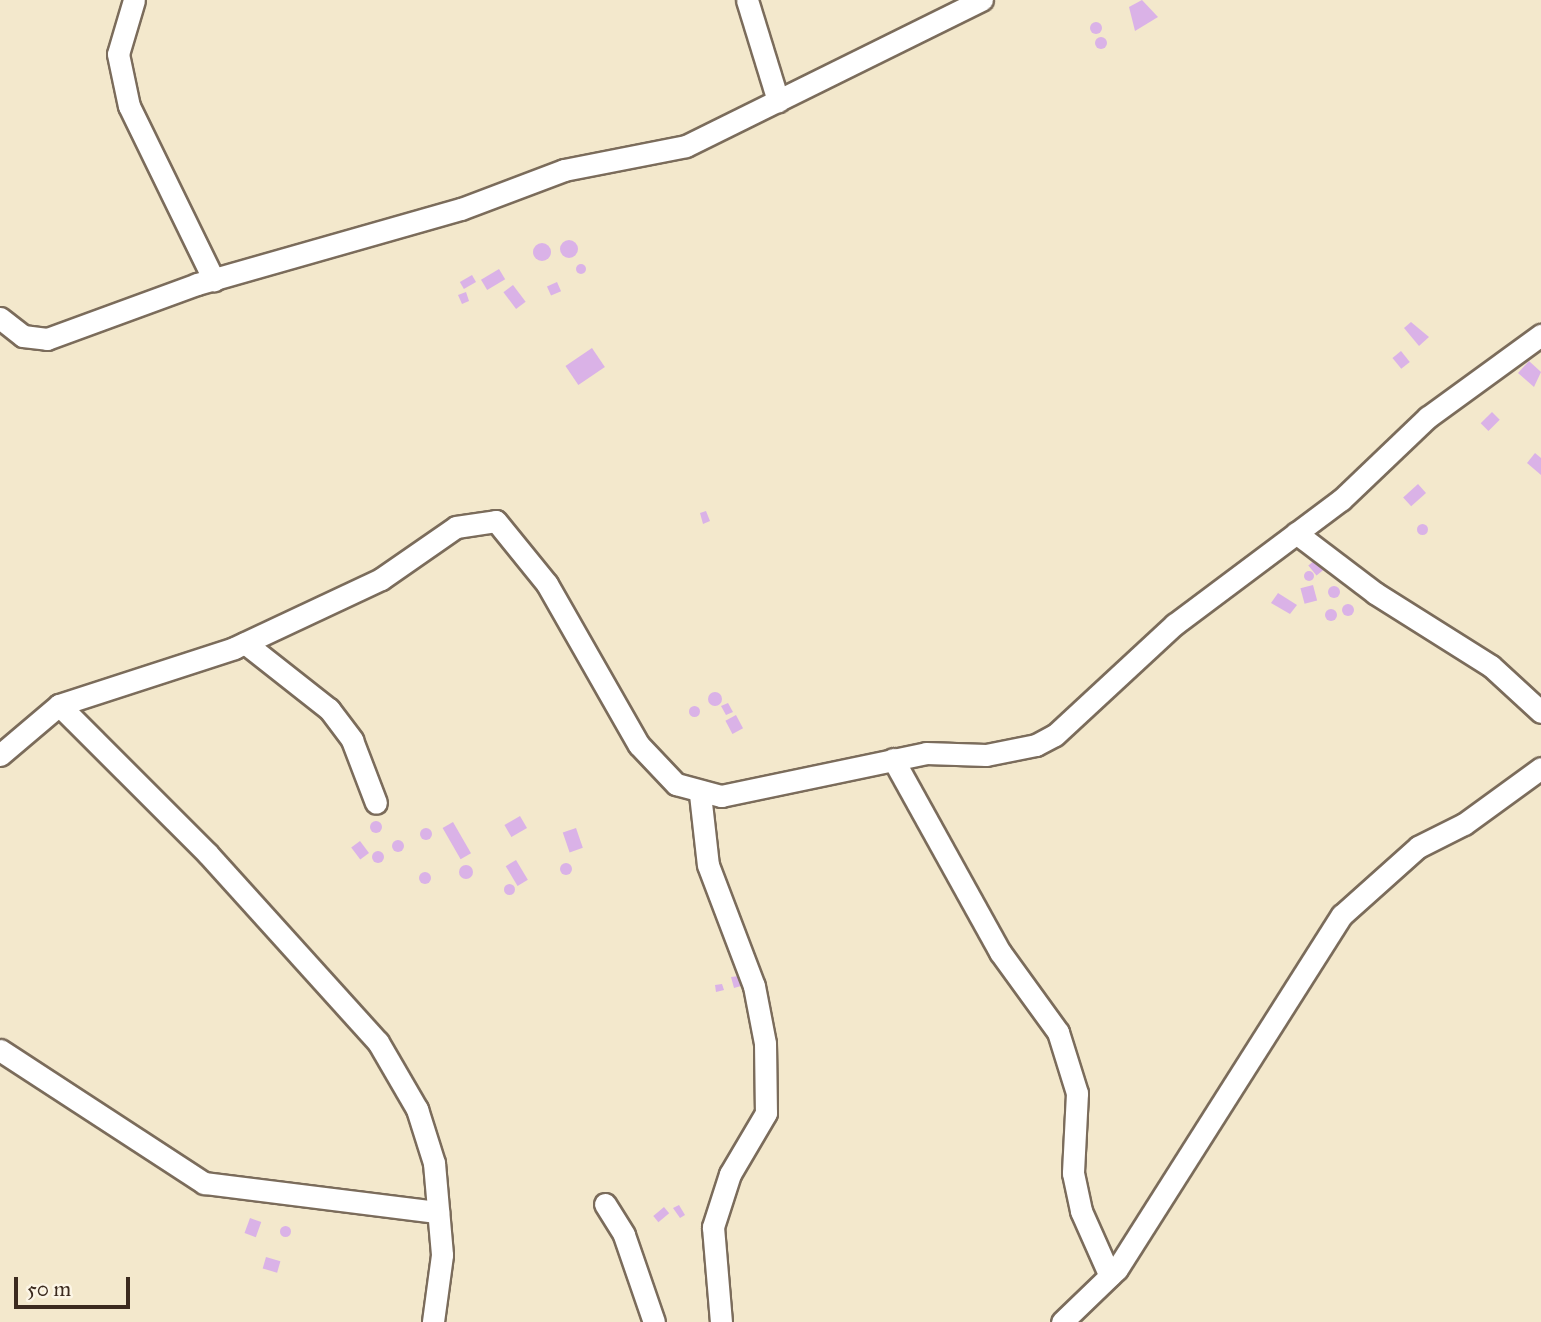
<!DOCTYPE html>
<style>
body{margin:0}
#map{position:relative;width:1541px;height:1322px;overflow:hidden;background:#f3e8cc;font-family:"IM FELL Great Primer",serif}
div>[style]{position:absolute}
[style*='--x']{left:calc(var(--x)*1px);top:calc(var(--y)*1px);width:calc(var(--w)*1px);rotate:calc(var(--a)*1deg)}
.building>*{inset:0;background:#dab2e7;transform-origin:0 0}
.round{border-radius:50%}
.roads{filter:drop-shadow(2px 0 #7b6c5b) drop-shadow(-2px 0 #7b6c5b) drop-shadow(0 2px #7b6c5b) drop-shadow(0 -2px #7b6c5b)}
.minor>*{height:21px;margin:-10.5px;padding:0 10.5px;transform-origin:10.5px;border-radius:10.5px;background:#fff}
span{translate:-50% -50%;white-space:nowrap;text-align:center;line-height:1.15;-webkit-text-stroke:5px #fcf5e5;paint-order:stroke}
.scale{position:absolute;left:14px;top:1277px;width:116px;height:32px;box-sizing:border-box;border:4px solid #3b2a1e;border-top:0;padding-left:9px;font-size:21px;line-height:24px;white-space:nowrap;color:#3b2a1e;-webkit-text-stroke:5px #fcf5e5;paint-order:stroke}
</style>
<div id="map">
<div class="building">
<i style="clip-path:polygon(1142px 0,1158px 17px,1135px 31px,1129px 7px)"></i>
<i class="round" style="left:1090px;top:22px;width:12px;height:12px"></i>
<i class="round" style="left:1095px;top:37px;width:12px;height:12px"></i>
<i class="round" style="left:560px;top:240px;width:18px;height:18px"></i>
<i class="round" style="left:533px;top:243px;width:18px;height:18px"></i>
<i class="round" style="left:576px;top:264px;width:10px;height:10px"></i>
<i style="left:499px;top:269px;width:12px;height:21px;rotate:59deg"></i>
<i style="left:472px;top:275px;width:8px;height:14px;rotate:60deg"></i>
<i style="left:557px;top:282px;width:10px;height:11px;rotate:66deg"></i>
<i style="left:513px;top:285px;width:21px;height:12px;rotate:53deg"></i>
<i style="clip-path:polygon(466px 292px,469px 301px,462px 304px,458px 295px)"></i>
<i style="clip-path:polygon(1411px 322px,1429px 337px,1419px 346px,1404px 328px)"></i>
<i style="left:592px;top:348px;width:23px;height:32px;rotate:56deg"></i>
<i style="left:1401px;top:351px;width:14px;height:11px;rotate:51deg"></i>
<i style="clip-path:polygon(1529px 361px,1541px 372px,1534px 387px,1518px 373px)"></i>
<i style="left:1492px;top:412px;width:11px;height:16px;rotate:45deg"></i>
<i style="clip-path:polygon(1535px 453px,1541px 458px,1541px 475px,1527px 463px)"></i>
<i style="left:1418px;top:484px;width:12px;height:20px;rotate:48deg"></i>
<i style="clip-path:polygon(706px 511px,710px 521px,703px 524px,700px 513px)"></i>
<i class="round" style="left:1416.5px;top:523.5px;width:11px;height:11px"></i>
<i style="left:1320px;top:556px;width:13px;height:15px;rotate:51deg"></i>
<i class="round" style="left:1304px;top:571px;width:10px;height:10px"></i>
<i style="left:1313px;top:585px;width:16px;height:13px;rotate:75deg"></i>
<i class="round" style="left:1328px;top:586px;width:12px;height:12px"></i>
<i style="clip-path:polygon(1278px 593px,1297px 605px,1290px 614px,1271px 603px)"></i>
<i class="round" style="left:1342px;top:604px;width:12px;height:12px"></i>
<i class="round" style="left:1325px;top:609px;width:12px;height:12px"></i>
<i class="round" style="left:708px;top:692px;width:14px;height:14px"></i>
<i style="clip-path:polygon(728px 703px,733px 712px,726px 715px,721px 706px)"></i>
<i class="round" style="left:688.5px;top:705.5px;width:11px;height:11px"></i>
<i style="left:736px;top:715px;width:15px;height:12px;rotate:62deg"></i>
<i style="left:520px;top:816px;width:14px;height:18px;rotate:60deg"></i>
<i class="round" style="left:370px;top:821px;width:12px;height:12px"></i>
<i style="left:453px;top:822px;width:36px;height:12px;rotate:60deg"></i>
<i class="round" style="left:420px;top:828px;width:12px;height:12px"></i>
<i style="left:576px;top:828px;width:21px;height:14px;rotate:71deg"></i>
<i class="round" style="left:392px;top:840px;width:12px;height:12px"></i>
<i style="left:360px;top:841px;width:15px;height:11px;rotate:53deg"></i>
<i class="round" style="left:372px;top:851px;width:12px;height:12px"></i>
<i style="left:516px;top:860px;width:23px;height:12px;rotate:59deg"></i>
<i class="round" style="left:560px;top:863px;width:12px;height:12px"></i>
<i class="round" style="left:459px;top:865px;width:14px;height:14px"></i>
<i class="round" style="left:419px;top:872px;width:12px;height:12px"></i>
<i class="round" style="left:503.5px;top:883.5px;width:11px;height:11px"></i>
<i style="clip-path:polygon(739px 976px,741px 986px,734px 988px,731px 977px)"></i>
<i style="clip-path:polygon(722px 984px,724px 990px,716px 992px,715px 985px)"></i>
<i style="clip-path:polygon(679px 1205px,685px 1215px,680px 1218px,673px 1208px)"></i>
<i style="left:664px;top:1207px;width:8px;height:14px;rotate:50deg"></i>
<i style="left:250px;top:1218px;width:12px;height:16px;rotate:20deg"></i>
<i class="round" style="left:279.5px;top:1225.5px;width:11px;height:11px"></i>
<i style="left:266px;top:1257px;width:15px;height:12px;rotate:16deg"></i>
</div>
<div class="roads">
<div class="minor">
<i style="--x:134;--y:0;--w:56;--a:106.5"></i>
<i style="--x:118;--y:54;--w:53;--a:78.1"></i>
<i style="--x:129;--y:106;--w:194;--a:64"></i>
<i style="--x:747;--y:0;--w:106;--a:72.9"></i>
<i style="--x:0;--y:318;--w:29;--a:38"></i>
<i style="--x:23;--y:336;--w:24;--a:7"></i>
<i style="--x:47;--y:339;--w:160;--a:-20.1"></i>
<i style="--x:197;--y:284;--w:274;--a:-15.9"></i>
<i style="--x:461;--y:209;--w:110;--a:-20.7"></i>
<i style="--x:564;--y:170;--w:124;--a:-11.1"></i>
<i style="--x:686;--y:146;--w:330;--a:-26.3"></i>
<i style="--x:1296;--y:533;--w:99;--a:37.2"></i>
<i style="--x:1375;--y:593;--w:137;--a:32.2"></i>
<i style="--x:1491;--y:666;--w:68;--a:42.6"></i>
<i style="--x:245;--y:643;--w:107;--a:38.2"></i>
<i style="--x:329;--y:709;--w:39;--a:53"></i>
<i style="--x:352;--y:740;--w:67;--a:69.1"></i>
<i style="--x:59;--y:705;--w:211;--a:45"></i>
<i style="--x:208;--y:854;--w:253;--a:47.9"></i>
<i style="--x:378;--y:1042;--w:78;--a:59.8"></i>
<i style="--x:417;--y:1109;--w:57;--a:72.5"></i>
<i style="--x:434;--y:1163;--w:92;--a:85"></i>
<i style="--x:442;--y:1255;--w:68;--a:97.7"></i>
<i style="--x:0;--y:755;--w:77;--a:-40.3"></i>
<i style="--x:59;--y:705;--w:184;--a:-18"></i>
<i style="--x:234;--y:648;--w:162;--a:-25.1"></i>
<i style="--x:381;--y:579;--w:91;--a:-34.7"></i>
<i style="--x:456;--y:527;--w:40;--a:-8.5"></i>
<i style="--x:496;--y:521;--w:81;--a:51"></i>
<i style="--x:547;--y:584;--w:185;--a:60.3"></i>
<i style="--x:639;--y:745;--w:54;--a:46.5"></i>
<i style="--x:676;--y:784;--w:47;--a:14.9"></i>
<i style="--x:721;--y:796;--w:209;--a:-11.8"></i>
<i style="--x:926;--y:753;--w:60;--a:1.9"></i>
<i style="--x:986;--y:755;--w:51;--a:-11.3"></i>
<i style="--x:1036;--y:745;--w:21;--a:-28"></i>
<i style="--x:1055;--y:735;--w:163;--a:-42.8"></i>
<i style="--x:1175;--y:624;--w:207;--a:-36.8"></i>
<i style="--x:1341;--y:500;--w:120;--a:-43.7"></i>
<i style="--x:1428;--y:417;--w:140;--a:-36"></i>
<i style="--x:893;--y:759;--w:221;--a:61"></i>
<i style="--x:1000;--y:952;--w:99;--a:54.1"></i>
<i style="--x:1058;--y:1032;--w:64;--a:72.7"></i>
<i style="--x:1077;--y:1093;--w:80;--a:92.9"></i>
<i style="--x:1073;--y:1173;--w:39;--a:78"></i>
<i style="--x:1081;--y:1211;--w:71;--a:66"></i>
<i style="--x:700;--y:794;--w:71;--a:83.6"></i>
<i style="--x:708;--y:865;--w:129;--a:69.2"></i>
<i style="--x:754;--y:986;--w:58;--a:79.1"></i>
<i style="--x:765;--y:1043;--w:70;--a:89.2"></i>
<i style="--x:766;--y:1113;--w:71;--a:120.5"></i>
<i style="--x:730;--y:1174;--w:56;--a:107.8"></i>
<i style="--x:713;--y:1227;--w:95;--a:85.2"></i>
<i style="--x:0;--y:1050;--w:244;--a:33.1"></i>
<i style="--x:204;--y:1183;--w:236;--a:7.1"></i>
<i style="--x:605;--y:1204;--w:36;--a:58"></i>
<i style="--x:624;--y:1235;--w:92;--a:71"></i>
<i style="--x:1062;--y:1322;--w:76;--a:-43.9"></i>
<i style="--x:1117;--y:1269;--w:419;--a:-57.6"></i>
<i style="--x:1342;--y:915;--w:102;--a:-41.8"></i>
<i style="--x:1418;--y:847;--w:51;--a:-26.6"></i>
<i style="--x:1464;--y:824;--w:95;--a:-36"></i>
</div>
</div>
<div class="scale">50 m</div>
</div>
